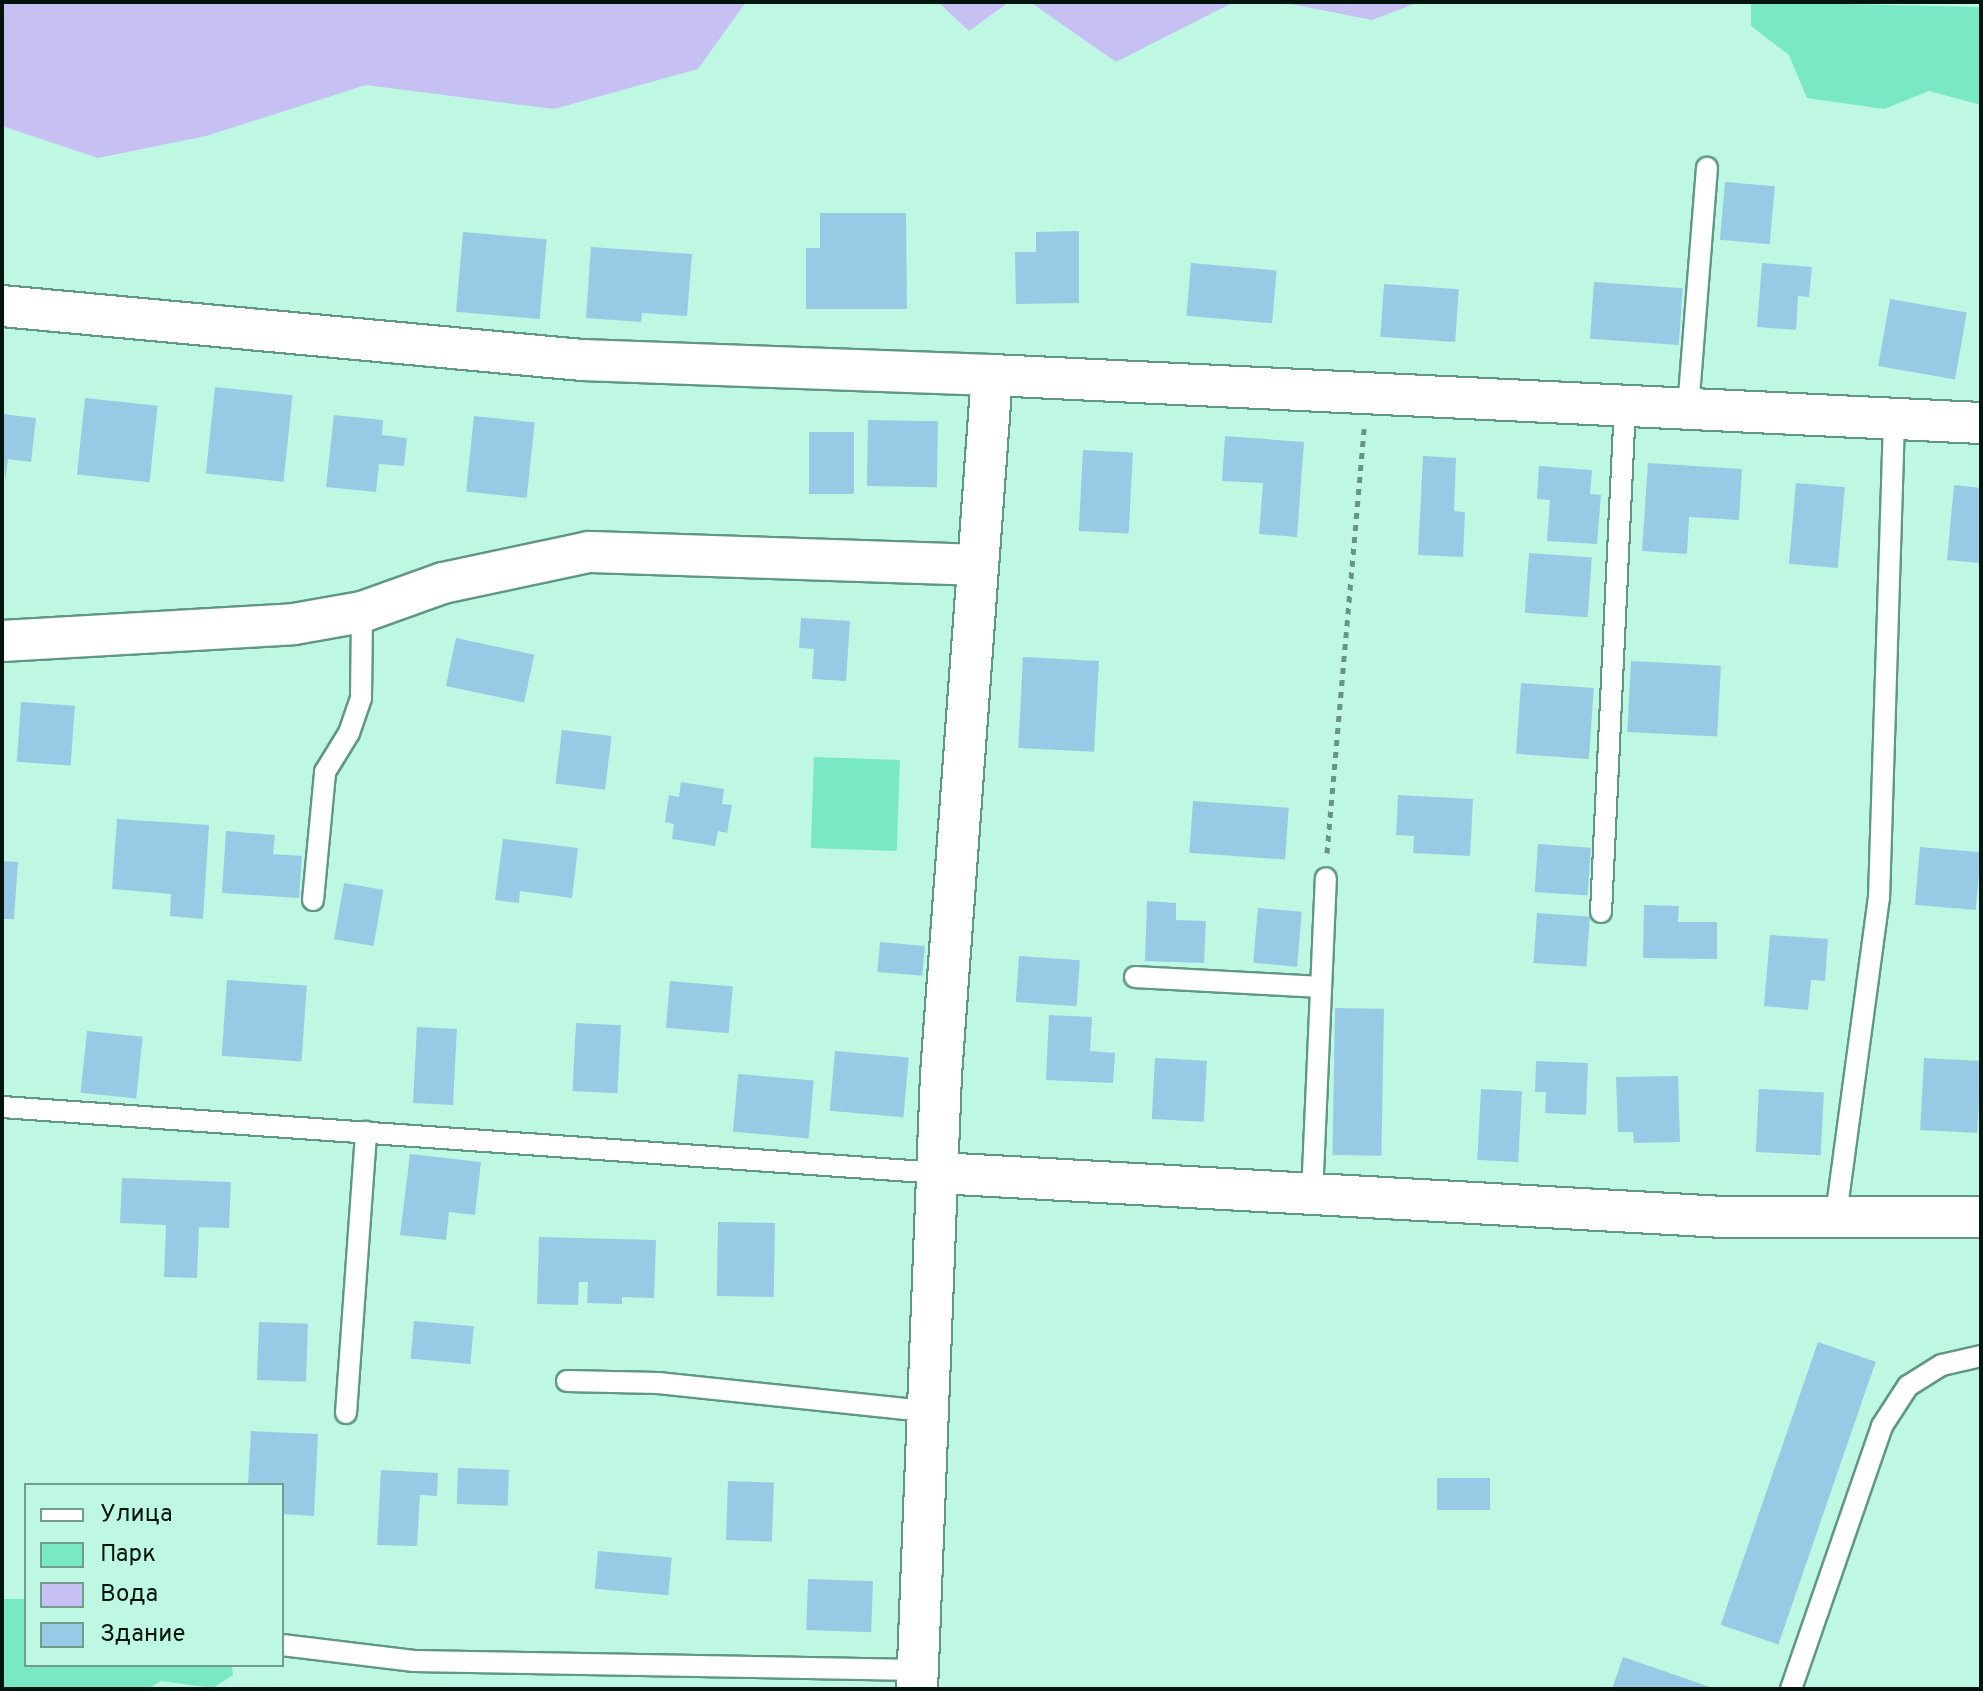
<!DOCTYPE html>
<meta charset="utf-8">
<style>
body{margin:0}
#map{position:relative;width:1983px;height:1691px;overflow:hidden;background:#bef8e3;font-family:Overpass,sans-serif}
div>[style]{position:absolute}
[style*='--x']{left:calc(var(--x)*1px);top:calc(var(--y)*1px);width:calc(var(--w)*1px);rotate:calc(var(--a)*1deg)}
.green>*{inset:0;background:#79e8c5;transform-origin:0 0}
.water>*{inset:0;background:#c7c0f3}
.building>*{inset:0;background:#97cbe5;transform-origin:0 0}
.path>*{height:5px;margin-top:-2.5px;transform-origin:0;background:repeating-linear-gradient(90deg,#6b9385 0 6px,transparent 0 12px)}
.roads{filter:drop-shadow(2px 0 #609785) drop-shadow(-2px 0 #609785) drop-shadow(0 2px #609785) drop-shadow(0 -2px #609785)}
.service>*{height:20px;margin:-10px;padding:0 10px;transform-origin:10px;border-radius:10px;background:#fff}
.minor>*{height:40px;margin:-20px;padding:0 20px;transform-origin:20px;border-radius:20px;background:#fff}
span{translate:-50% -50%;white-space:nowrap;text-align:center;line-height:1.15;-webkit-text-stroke:8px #bef8e3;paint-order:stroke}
.frame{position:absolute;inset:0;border:4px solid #01140e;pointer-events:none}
.legend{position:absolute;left:24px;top:1483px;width:260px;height:184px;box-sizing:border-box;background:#bef8e3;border:2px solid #729d8e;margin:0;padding:10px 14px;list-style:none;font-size:24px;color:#01140e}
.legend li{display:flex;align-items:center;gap:16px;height:40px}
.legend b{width:40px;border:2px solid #729d8e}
</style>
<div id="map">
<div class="green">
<i style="clip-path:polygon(1751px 2px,1981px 7px,1981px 105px,1929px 91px,1884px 109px,1807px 98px,1789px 55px,1751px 26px)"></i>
<i style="left:814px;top:757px;width:86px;height:91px;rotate:2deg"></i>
<i style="clip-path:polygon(2px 1599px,26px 1599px,26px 1665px,232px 1665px,233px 1675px,213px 1688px,161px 1681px,148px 1689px,2px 1689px)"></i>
</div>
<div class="water">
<i style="clip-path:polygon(2px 2px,746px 2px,698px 69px,554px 109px,366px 85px,206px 136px,98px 158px,2px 126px)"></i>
<i style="clip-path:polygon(938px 2px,1009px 2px,969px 31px)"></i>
<i style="clip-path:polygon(1030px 2px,1234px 2px,1116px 62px)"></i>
<i style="clip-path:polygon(1281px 2px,1419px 2px,1372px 20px)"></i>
</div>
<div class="building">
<i style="left:1725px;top:182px;width:50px;height:58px;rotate:5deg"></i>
<i style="clip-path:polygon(820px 213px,906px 213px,907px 309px,806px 309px,806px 248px,820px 248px)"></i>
<i style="clip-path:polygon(1079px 231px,1079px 303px,1016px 304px,1015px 252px,1036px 252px,1036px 232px)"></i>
<i style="left:463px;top:232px;width:84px;height:80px;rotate:5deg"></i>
<i style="clip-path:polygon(591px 247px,692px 254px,687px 316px,642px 313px,641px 322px,586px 318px)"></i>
<i style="left:1191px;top:263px;width:86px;height:53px;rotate:5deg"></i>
<i style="clip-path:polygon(1762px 263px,1812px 267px,1809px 297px,1798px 296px,1796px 330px,1757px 327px)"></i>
<i style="left:1594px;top:282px;width:89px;height:57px;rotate:4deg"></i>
<i style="left:1384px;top:284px;width:75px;height:53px;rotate:4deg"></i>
<i style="left:1890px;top:299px;width:78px;height:68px;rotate:10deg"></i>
<i style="left:215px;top:387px;width:78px;height:87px;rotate:6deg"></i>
<i style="left:85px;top:398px;width:73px;height:77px;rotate:6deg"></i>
<i style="clip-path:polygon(2px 414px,36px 418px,31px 462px,8px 459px,5px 481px)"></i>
<i style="clip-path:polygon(334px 415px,383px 420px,382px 435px,407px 438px,404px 466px,379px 464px,376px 492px,326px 487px)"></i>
<i style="left:474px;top:416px;width:61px;height:76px;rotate:6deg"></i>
<i style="left:868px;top:420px;width:70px;height:66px;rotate:1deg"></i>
<i style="left:809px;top:432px;width:45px;height:62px"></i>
<i style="clip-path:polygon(1225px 436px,1304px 442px,1297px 537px,1259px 534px,1263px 483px,1222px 481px)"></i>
<i style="left:1083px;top:450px;width:50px;height:81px;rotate:3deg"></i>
<i style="clip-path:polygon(1423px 456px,1456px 458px,1454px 511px,1465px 512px,1463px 557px,1418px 555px)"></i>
<i style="clip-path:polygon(1648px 463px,1742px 469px,1739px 520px,1689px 517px,1687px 554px,1642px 551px)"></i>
<i style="clip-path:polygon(1539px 466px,1592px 470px,1590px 494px,1601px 495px,1597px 544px,1547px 541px,1550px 500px,1537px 499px)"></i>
<i style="left:1796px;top:483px;width:49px;height:81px;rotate:5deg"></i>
<i style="clip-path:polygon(1954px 485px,1981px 488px,1981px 563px,1947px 560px)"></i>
<i style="left:1529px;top:553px;width:63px;height:60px;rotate:4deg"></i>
<i style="clip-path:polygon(801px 618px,850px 621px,846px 681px,812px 679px,814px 649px,799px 648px)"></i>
<i style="left:456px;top:638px;width:80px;height:49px;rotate:12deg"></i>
<i style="left:1023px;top:657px;width:76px;height:91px;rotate:3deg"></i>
<i style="left:1631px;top:661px;width:90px;height:71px;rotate:3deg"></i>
<i style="left:1521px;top:683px;width:73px;height:71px;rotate:4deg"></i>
<i style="left:21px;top:702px;width:54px;height:60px;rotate:4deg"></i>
<i style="left:562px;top:730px;width:50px;height:54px;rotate:7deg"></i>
<i style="clip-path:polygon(681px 782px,724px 789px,722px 804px,732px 805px,727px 833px,718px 831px,715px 846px,672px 839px,674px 824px,665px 822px,669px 795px,679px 797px)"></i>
<i style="clip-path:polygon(1398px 795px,1473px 799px,1470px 856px,1413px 853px,1414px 836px,1396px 835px)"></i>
<i style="left:1193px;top:801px;width:96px;height:52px;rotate:4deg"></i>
<i style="clip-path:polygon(117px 819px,209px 825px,203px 919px,170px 916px,171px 894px,112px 889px)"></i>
<i style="clip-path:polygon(226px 831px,275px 835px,273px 854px,302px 856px,299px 898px,222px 893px)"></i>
<i style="clip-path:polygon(503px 839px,578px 848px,572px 898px,520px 891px,519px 903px,495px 900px)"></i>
<i style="left:1538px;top:844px;width:53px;height:48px;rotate:4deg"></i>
<i style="left:1920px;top:847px;width:61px;height:58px;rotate:5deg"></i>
<i style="clip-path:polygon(2px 861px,18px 862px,14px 919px,2px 919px)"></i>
<i style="left:344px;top:883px;width:40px;height:57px;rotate:10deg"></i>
<i style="clip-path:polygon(1147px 901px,1176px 903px,1176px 920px,1206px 921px,1204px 963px,1145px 961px)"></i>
<i style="clip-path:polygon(1644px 905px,1679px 906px,1678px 922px,1717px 922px,1717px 959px,1643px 958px)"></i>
<i style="left:1258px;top:908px;width:44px;height:55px;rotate:5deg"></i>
<i style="left:1537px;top:913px;width:53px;height:50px;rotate:4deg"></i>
<i style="clip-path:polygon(1770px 935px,1828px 939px,1825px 981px,1811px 980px,1808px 1010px,1764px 1006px)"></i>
<i style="left:880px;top:942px;width:45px;height:30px;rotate:5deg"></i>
<i style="left:1019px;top:956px;width:61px;height:46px;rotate:4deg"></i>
<i style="left:227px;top:980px;width:80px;height:76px;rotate:4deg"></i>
<i style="left:670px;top:981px;width:63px;height:47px;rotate:5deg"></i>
<i style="left:1335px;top:1008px;width:49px;height:147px;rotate:1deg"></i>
<i style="clip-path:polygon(1049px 1015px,1092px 1017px,1090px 1051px,1115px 1053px,1113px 1083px,1046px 1080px)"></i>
<i style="left:576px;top:1023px;width:45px;height:68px;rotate:3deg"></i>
<i style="left:417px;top:1027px;width:40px;height:76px;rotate:3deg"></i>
<i style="left:87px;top:1031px;width:56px;height:62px;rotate:6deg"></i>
<i style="left:835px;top:1051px;width:74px;height:60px;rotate:5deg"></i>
<i style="left:1155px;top:1058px;width:52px;height:61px;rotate:3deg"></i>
<i style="left:1924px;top:1058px;width:57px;height:72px;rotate:3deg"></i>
<i style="clip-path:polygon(1536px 1061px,1588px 1063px,1586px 1115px,1545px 1113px,1546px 1092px,1535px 1092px)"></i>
<i style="left:738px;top:1074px;width:76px;height:58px;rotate:5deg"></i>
<i style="clip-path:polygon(1678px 1076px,1680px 1142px,1634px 1143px,1633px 1132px,1618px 1132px,1616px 1077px)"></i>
<i style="left:1481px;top:1089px;width:41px;height:71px;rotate:3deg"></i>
<i style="left:1759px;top:1089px;width:65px;height:63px;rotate:3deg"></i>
<i style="clip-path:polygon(410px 1154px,481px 1162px,475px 1215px,449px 1212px,446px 1240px,400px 1235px)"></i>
<i style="clip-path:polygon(122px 1178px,231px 1182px,229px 1228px,199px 1227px,197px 1278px,164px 1277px,166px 1225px,120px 1223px)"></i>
<i style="left:718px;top:1222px;width:57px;height:74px;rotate:1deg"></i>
<i style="clip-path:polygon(539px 1237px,656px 1240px,654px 1298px,622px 1297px,622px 1304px,587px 1303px,588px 1282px,579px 1282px,578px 1305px,537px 1304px)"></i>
<i style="left:414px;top:1321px;width:60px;height:38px;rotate:5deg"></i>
<i style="left:259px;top:1322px;width:49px;height:58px;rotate:2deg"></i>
<i style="left:1818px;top:1342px;width:61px;height:299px;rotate:19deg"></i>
<i style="clip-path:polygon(251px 1431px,318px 1434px,314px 1516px,282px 1514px,282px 1485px,248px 1485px)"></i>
<i style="left:458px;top:1468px;width:51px;height:36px;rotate:2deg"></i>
<i style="clip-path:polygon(381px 1470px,438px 1473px,437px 1496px,420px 1495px,417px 1546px,377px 1545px)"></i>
<i style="left:1437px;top:1478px;width:53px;height:32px"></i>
<i style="left:728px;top:1481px;width:46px;height:59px;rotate:2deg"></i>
<i style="left:598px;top:1551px;width:74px;height:38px;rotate:5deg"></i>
<i style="left:808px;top:1579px;width:65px;height:51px;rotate:2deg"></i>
<i style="clip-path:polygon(1623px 1657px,1713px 1688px,1713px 1689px,1612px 1689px)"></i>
</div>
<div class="path">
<i style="--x:1327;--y:853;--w:426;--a:-85"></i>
</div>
<div class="roads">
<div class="service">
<i style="--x:1688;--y:409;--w:242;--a:-85.5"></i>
<i style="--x:313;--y:900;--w:129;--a:-84.6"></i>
<i style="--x:325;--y:772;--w:46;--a:-58.4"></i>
<i style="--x:349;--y:733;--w:37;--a:-71"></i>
<i style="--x:361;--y:698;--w:86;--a:-89.3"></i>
<i style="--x:1601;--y:912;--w:508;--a:-87.29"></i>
<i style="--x:1135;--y:977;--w:186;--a:3.1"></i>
<i style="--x:2;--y:1107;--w:939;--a:4.03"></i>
<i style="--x:1312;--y:1196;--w:318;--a:-87.5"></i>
<i style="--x:1836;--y:1215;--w:320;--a:-82.3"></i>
<i style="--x:1879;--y:898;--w:479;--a:-88.2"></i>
<i style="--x:567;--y:1381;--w:91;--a:1.3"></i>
<i style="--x:658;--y:1383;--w:268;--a:6"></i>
<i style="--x:346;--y:1413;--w:282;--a:-85.9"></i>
<i style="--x:282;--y:1645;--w:133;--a:6.9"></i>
<i style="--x:414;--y:1661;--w:504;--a:1.02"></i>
<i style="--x:1791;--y:1689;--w:278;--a:-70.9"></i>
<i style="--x:1882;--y:1426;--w:48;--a:-57"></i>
<i style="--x:1908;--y:1386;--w:40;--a:-32"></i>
<i style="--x:1942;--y:1365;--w:40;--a:-13"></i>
</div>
<div class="minor">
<i style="--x:2;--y:306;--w:583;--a:5.32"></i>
<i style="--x:582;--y:360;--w:410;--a:2.1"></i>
<i style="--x:992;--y:375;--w:701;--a:94.17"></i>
<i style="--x:941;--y:1074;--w:615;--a:92.23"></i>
<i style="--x:992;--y:375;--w:990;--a:2.78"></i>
<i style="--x:2;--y:641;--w:292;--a:-3.3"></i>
<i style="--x:294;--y:624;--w:69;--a:-10"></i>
<i style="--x:362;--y:612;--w:86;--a:-19.7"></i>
<i style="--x:443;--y:583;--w:149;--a:-12"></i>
<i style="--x:589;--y:552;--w:387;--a:1.9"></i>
<i style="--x:939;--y:1173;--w:786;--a:3.21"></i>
<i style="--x:1724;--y:1217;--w:257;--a:0"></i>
</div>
</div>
<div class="frame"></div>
<ul class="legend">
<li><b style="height:10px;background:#fff"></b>Улица</li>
<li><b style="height:22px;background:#79e8c5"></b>Парк</li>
<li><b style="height:22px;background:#c7c0f3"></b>Вода</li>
<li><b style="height:22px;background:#97cbe5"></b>Здание</li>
</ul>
</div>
